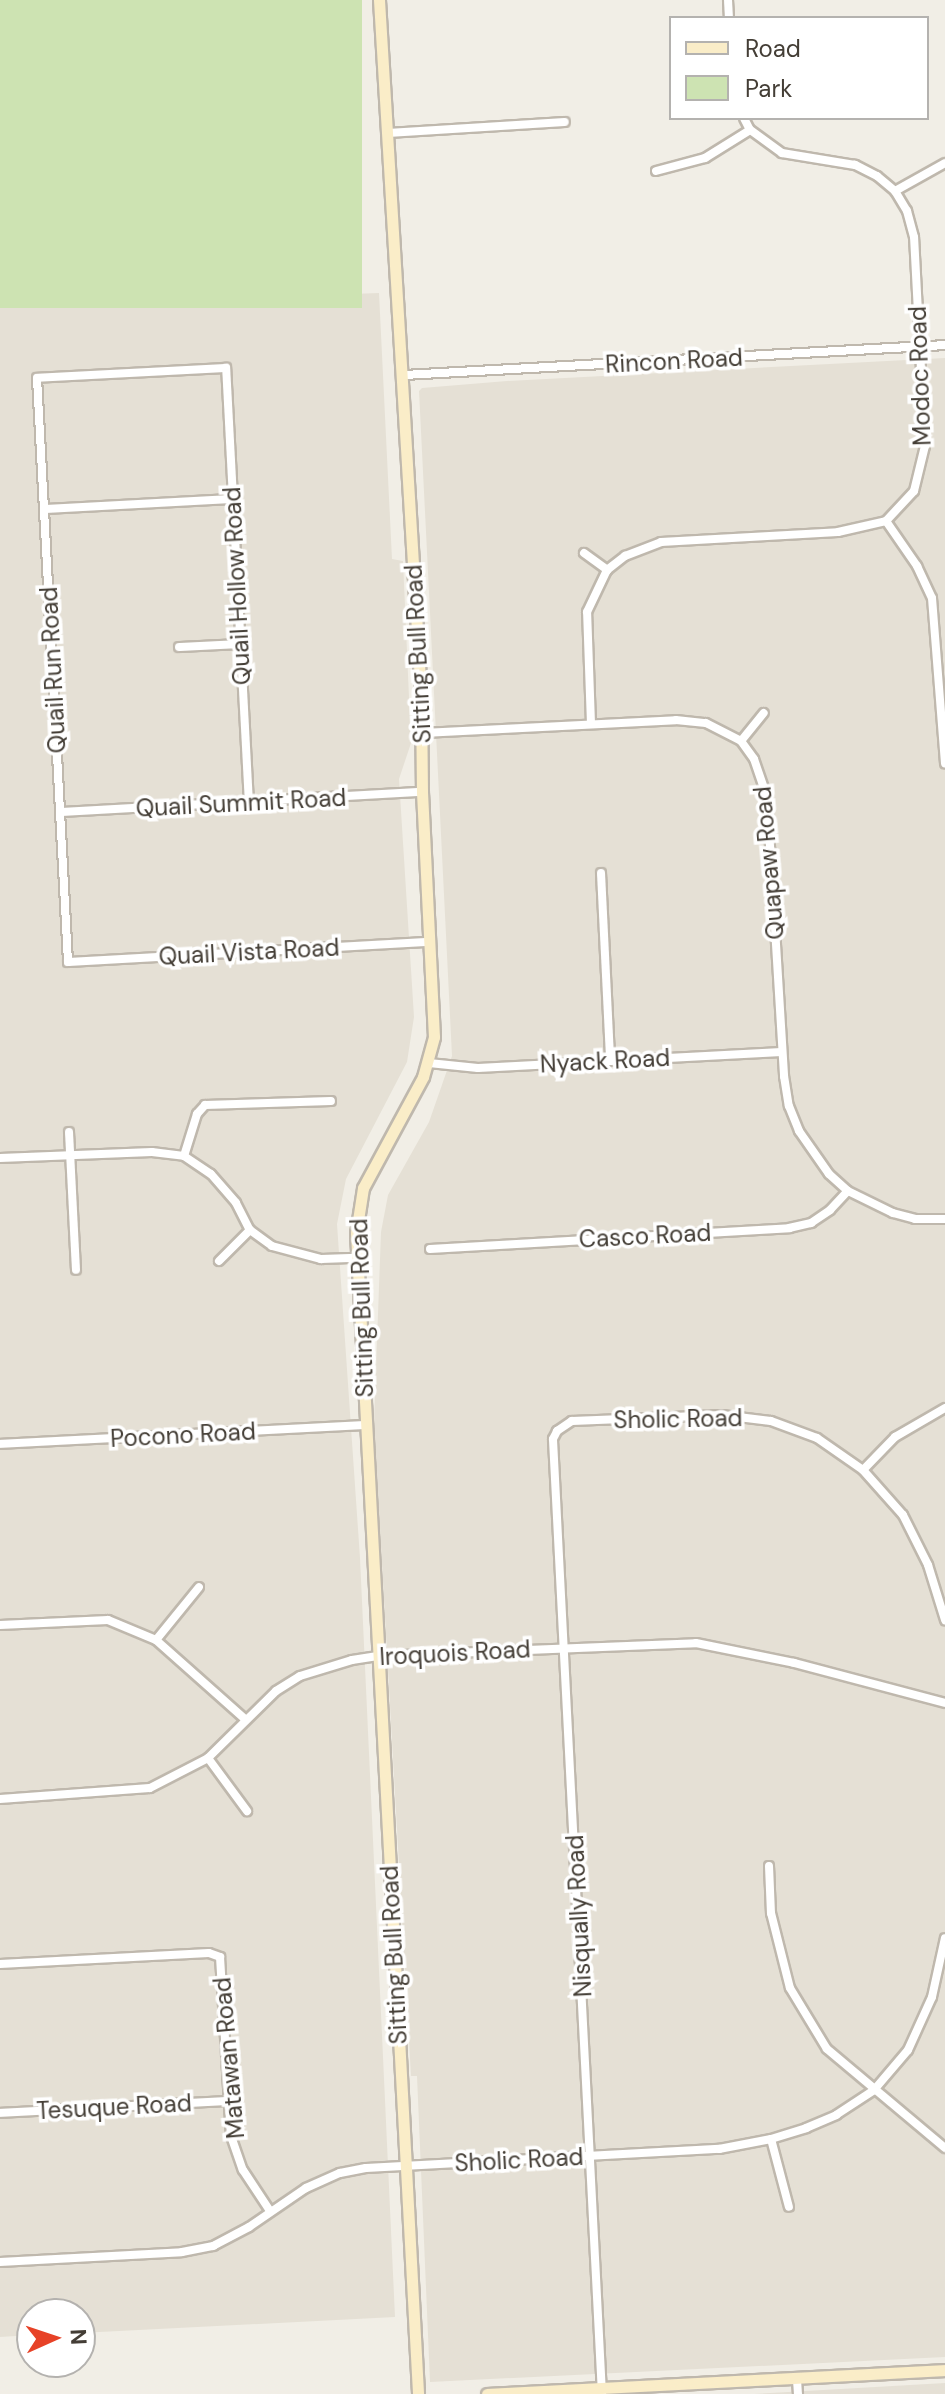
<!DOCTYPE html>
<style>
body{margin:0}
#map{position:relative;width:945px;height:2394px;overflow:hidden;background:#f1eee6;font-family:"DM Sans",sans-serif}
div>[style]{position:absolute}
[style*='--x']{left:calc(var(--x)*1px);top:calc(var(--y)*1px);width:calc(var(--w)*1px);rotate:calc(var(--a)*1deg)}
.residential>*{inset:0;background:#e5e0d5}
.green>*{inset:0;background:#cde3b2;transform-origin:0 0}
.roads{filter:drop-shadow(2px 0 #bfb8ad) drop-shadow(-2px 0 #bfb8ad) drop-shadow(0 2px #bfb8ad) drop-shadow(0 -2px #bfb8ad)}
.street>*{height:8px;margin:-4px;padding:0 4px;transform-origin:4px;border-radius:4px;background:#fff}
.secondary>*{height:11px;margin:-5.5px;padding:0 5.5px;transform-origin:5.5px;border-radius:5.5px;background:#faedc8}
span{translate:-50% -50%;white-space:nowrap;text-align:center;line-height:1.15;-webkit-text-stroke:7px #fff;paint-order:stroke}
.street-label{font-size:24px;color:#443e36}
.legend{position:absolute;left:669px;top:16px;width:260px;height:104px;box-sizing:border-box;background:#fff;border:2px solid #b4b2af;margin:0;padding:10px 14px;list-style:none;font-size:24px;color:#443e36}
.legend li{display:flex;align-items:center;gap:16px;height:40px}
.legend b{width:40px;border:2px solid #b4b2af}
.north{position:absolute;left:16px;top:2298px;width:80px;height:80px;box-sizing:border-box;background:#fff;border:2px solid #b4b2af;border-radius:50%;rotate:87deg;font-size:22px;font-weight:700;line-height:32px;text-align:center;color:#443e36}
.north::after{content:'';display:block;margin:auto;width:28px;height:36px;background:#e74227;clip-path:polygon(50% 0,100% 100%,50% 72%,0 100%)}
</style>
<div id="map">
<div class="residential">
<i style="clip-path:polygon(379px 293px,392px 559px,403px 561px,411px 743px,399px 779px,414px 1017px,407px 1062px,346px 1179px,337px 1224px,360px 1558px,395px 2317px,80px 2333px,80px 2314px,32px 2314px,32px 2335px,0 2337px,0 307px)"></i>
<i style="clip-path:polygon(945px 358px,945px 2357px,430px 2382px,417px 2076px,411px 2076px,374px 1423px,381px 1232px,388px 1195px,429px 1122px,452px 1056px,419px 391px,422px 388px,507px 381px)"></i>
<i style="clip-path:polygon(945px 2383px,945px 2394px,754px 2394px)"></i>
</div>
<div class="green">
<i style="left:0;top:0;width:362px;height:308px"></i>
</div>
<div class="roads">
<div class="street">
<i style="--x:728;--y:0;--w:18;--a:87"></i>
<i style="--x:388;--y:133;--w:177;--a:-3.6"></i>
<i style="--x:656;--y:171;--w:51;--a:-14.9"></i>
<i style="--x:705;--y:158;--w:53;--a:-31.9"></i>
<i style="--x:895;--y:191;--w:57;--a:-29.2"></i>
<i style="--x:404;--y:375;--w:542;--a:-3.17"></i>
<i style="--x:45;--y:509;--w:187;--a:-3.1"></i>
<i style="--x:886;--y:521;--w:55;--a:55.4"></i>
<i style="--x:917;--y:566;--w:35;--a:65"></i>
<i style="--x:932;--y:598;--w:166;--a:85.5"></i>
<i style="--x:584;--y:553;--w:29;--a:36"></i>
<i style="--x:179;--y:647;--w:62;--a:-2.8"></i>
<i style="--x:591;--y:724;--w:112;--a:-92"></i>
<i style="--x:587;--y:612;--w:47;--a:-64.5"></i>
<i style="--x:607;--y:570;--w:23;--a:-38"></i>
<i style="--x:625;--y:556;--w:39;--a:-21"></i>
<i style="--x:661;--y:542;--w:177;--a:-3.2"></i>
<i style="--x:838;--y:532;--w:49;--a:-12.9"></i>
<i style="--x:886;--y:521;--w:41;--a:-47"></i>
<i style="--x:914;--y:491;--w:46;--a:-76.3"></i>
<i style="--x:925;--y:446;--w:209;--a:-93"></i>
<i style="--x:914;--y:237;--w:27;--a:-105"></i>
<i style="--x:907;--y:211;--w:23;--a:-121"></i>
<i style="--x:895;--y:191;--w:23;--a:-140"></i>
<i style="--x:877;--y:176;--w:25;--a:-153"></i>
<i style="--x:855;--y:165;--w:74;--a:-170.7"></i>
<i style="--x:782;--y:153;--w:39;--a:-144"></i>
<i style="--x:750;--y:130;--w:13;--a:-117"></i>
<i style="--x:423;--y:733;--w:253;--a:-2.9"></i>
<i style="--x:676;--y:720;--w:30;--a:6"></i>
<i style="--x:706;--y:723;--w:39;--a:27"></i>
<i style="--x:741;--y:741;--w:22;--a:54"></i>
<i style="--x:754;--y:759;--w:40;--a:71.1"></i>
<i style="--x:767;--y:797;--w:280;--a:86.5"></i>
<i style="--x:784;--y:1076;--w:30;--a:81"></i>
<i style="--x:789;--y:1106;--w:27;--a:68"></i>
<i style="--x:799;--y:1131;--w:52;--a:55.1"></i>
<i style="--x:829;--y:1174;--w:25;--a:42"></i>
<i style="--x:848;--y:1191;--w:50;--a:26.1"></i>
<i style="--x:893;--y:1213;--w:23;--a:15"></i>
<i style="--x:915;--y:1219;--w:30;--a:0"></i>
<i style="--x:741;--y:741;--w:36;--a:-51"></i>
<i style="--x:249;--y:804;--w:437;--a:-93"></i>
<i style="--x:226;--y:368;--w:189;--a:177"></i>
<i style="--x:37;--y:378;--w:585;--a:86.96"></i>
<i style="--x:68;--y:962;--w:363;--a:-3.2"></i>
<i style="--x:61;--y:812;--w:362;--a:-3.2"></i>
<i style="--x:601;--y:873;--w:187;--a:87.2"></i>
<i style="--x:429;--y:1063;--w:49;--a:5.8"></i>
<i style="--x:478;--y:1068;--w:304;--a:-3"></i>
<i style="--x:69;--y:1132;--w:138;--a:87.1"></i>
<i style="--x:184;--y:1156;--w:44;--a:-72.8"></i>
<i style="--x:197;--y:1114;--w:12;--a:-48"></i>
<i style="--x:205;--y:1105;--w:126;--a:-1.8"></i>
<i style="--x:0;--y:1158;--w:152;--a:-2.3"></i>
<i style="--x:152;--y:1152;--w:32;--a:7"></i>
<i style="--x:184;--y:1156;--w:32;--a:34"></i>
<i style="--x:211;--y:1174;--w:38;--a:49"></i>
<i style="--x:236;--y:1203;--w:30;--a:63"></i>
<i style="--x:250;--y:1230;--w:27;--a:36"></i>
<i style="--x:272;--y:1246;--w:51;--a:14.9"></i>
<i style="--x:321;--y:1259;--w:36;--a:-2"></i>
<i style="--x:430;--y:1249;--w:360;--a:-3.3"></i>
<i style="--x:789;--y:1228;--w:23;--a:-13"></i>
<i style="--x:811;--y:1223;--w:23;--a:-34"></i>
<i style="--x:830;--y:1210;--w:26;--a:-47"></i>
<i style="--x:219;--y:1261;--w:44;--a:-45"></i>
<i style="--x:0;--y:1444;--w:366;--a:-3"></i>
<i style="--x:863;--y:1470;--w:46;--a:-45.9"></i>
<i style="--x:895;--y:1437;--w:58;--a:-30.1"></i>
<i style="--x:0;--y:1625;--w:108;--a:-2.7"></i>
<i style="--x:108;--y:1620;--w:52;--a:22.6"></i>
<i style="--x:156;--y:1640;--w:120;--a:41.6"></i>
<i style="--x:156;--y:1640;--w:68;--a:-50.9"></i>
<i style="--x:208;--y:1758;--w:66;--a:53.7"></i>
<i style="--x:0;--y:1799;--w:150;--a:-4.2"></i>
<i style="--x:150;--y:1788;--w:65;--a:-27.3"></i>
<i style="--x:208;--y:1758;--w:95;--a:-44.6"></i>
<i style="--x:276;--y:1691;--w:28;--a:-32"></i>
<i style="--x:300;--y:1676;--w:54;--a:-17.1"></i>
<i style="--x:352;--y:1660;--w:26;--a:-9"></i>
<i style="--x:378;--y:1656;--w:318;--a:-2.3"></i>
<i style="--x:696;--y:1643;--w:100;--a:11.5"></i>
<i style="--x:794;--y:1663;--w:156;--a:14.8"></i>
<i style="--x:769;--y:1866;--w:47;--a:87.6"></i>
<i style="--x:771;--y:1913;--w:77;--a:75.8"></i>
<i style="--x:790;--y:1988;--w:71;--a:58.8"></i>
<i style="--x:827;--y:2049;--w:154;--a:40"></i>
<i style="--x:0;--y:1964;--w:209;--a:-3"></i>
<i style="--x:209;--y:1953;--w:12;--a:20"></i>
<i style="--x:220;--y:1957;--w:179;--a:86.5"></i>
<i style="--x:231;--y:2136;--w:36;--a:71"></i>
<i style="--x:243;--y:2170;--w:49;--a:56.6"></i>
<i style="--x:0;--y:2113;--w:228;--a:-3"></i>
<i style="--x:771;--y:2139;--w:70;--a:75.2"></i>
<i style="--x:0;--y:2262;--w:182;--a:-3.1"></i>
<i style="--x:182;--y:2252;--w:32;--a:-11"></i>
<i style="--x:213;--y:2246;--w:41;--a:-27.8"></i>
<i style="--x:249;--y:2227;--w:69;--a:-34.4"></i>
<i style="--x:306;--y:2188;--w:37;--a:-24"></i>
<i style="--x:340;--y:2173;--w:26;--a:-11"></i>
<i style="--x:366;--y:2168;--w:354;--a:-3.1"></i>
<i style="--x:719;--y:2149;--w:53;--a:-10.9"></i>
<i style="--x:771;--y:2139;--w:37;--a:-17"></i>
<i style="--x:806;--y:2128;--w:33;--a:-23"></i>
<i style="--x:836;--y:2115;--w:45;--a:-33.3"></i>
<i style="--x:874;--y:2090;--w:52;--a:-49.6"></i>
<i style="--x:908;--y:2050;--w:58;--a:-65.6"></i>
<i style="--x:932;--y:1997;--w:60;--a:-77.6"></i>
<i style="--x:797;--y:2380;--w:14;--a:86"></i>
<i style="--x:602;--y:2394;--w:956;--a:-92.94"></i>
<i style="--x:553;--y:1439;--w:9;--a:-63"></i>
<i style="--x:557;--y:1431;--w:18;--a:-34"></i>
<i style="--x:572;--y:1421;--w:150;--a:-2.3"></i>
<i style="--x:722;--y:1415;--w:49;--a:7"></i>
<i style="--x:771;--y:1421;--w:49;--a:20.3"></i>
<i style="--x:817;--y:1438;--w:56;--a:34.8"></i>
<i style="--x:863;--y:1470;--w:60;--a:48.4"></i>
<i style="--x:903;--y:1515;--w:56;--a:63.4"></i>
<i style="--x:928;--y:1565;--w:58;--a:72.8"></i>
</div>
<div class="secondary">
<i style="--x:379;--y:0;--w:698;--a:86.55"></i>
<i style="--x:421;--y:697;--w:95;--a:89.4"></i>
<i style="--x:422;--y:792;--w:245;--a:87.2"></i>
<i style="--x:434;--y:1037;--w:41;--a:105.4"></i>
<i style="--x:423;--y:1077;--w:126;--a:118.4"></i>
<i style="--x:363;--y:1188;--w:46;--a:98.8"></i>
<i style="--x:356;--y:1233;--w:1163;--a:86.94"></i>
<i style="--x:487;--y:2394;--w:459;--a:-3"></i>
</div>
</div>
<div class="street-label">
<span style="left:674px;top:361px;rotate:-3deg">Rincon Road</span>
<span style="left:920px;top:376px;rotate:-92deg">Modoc Road</span>
<span style="left:237px;top:586px;rotate:-93deg">Quail Hollow Road</span>
<span style="left:418px;top:654px;rotate:-93deg">Sitting Bull Road</span>
<span style="left:53px;top:670px;rotate:-93deg">Quail Run Road</span>
<span style="left:241px;top:803px;rotate:-3deg">Quail Summit Road</span>
<span style="left:769px;top:863px;rotate:-95deg">Quapaw Road</span>
<span style="left:249px;top:952px;rotate:-3deg">Quail Vista Road</span>
<span style="left:605px;top:1061px;rotate:-3deg">Nyack Road</span>
<span style="left:645px;top:1236px;rotate:-3deg">Casco Road</span>
<span style="left:362px;top:1308px;rotate:-92deg">Sitting Bull Road</span>
<span style="left:678px;top:1419px;rotate:-1deg">Sholic Road</span>
<span style="left:183px;top:1435px;rotate:-3deg">Pocono Road</span>
<span style="left:455px;top:1653px;rotate:-3deg">Iroquois Road</span>
<span style="left:579px;top:1916px;rotate:-93deg">Nisqually Road</span>
<span style="left:394px;top:1955px;rotate:-93deg">Sitting Bull Road</span>
<span style="left:229px;top:2058px;rotate:-95deg">Matawan Road</span>
<span style="left:114px;top:2107px;rotate:-3deg">Tesuque Road</span>
<span style="left:519px;top:2160px;rotate:-3deg">Sholic Road</span>
</div>
<ul class="legend">
<li><b style="height:10px;background:#faedc8"></b>Road</li>
<li><b style="height:22px;background:#cde3b2"></b>Park</li>
</ul>
<div class="north">N</div>
</div>
